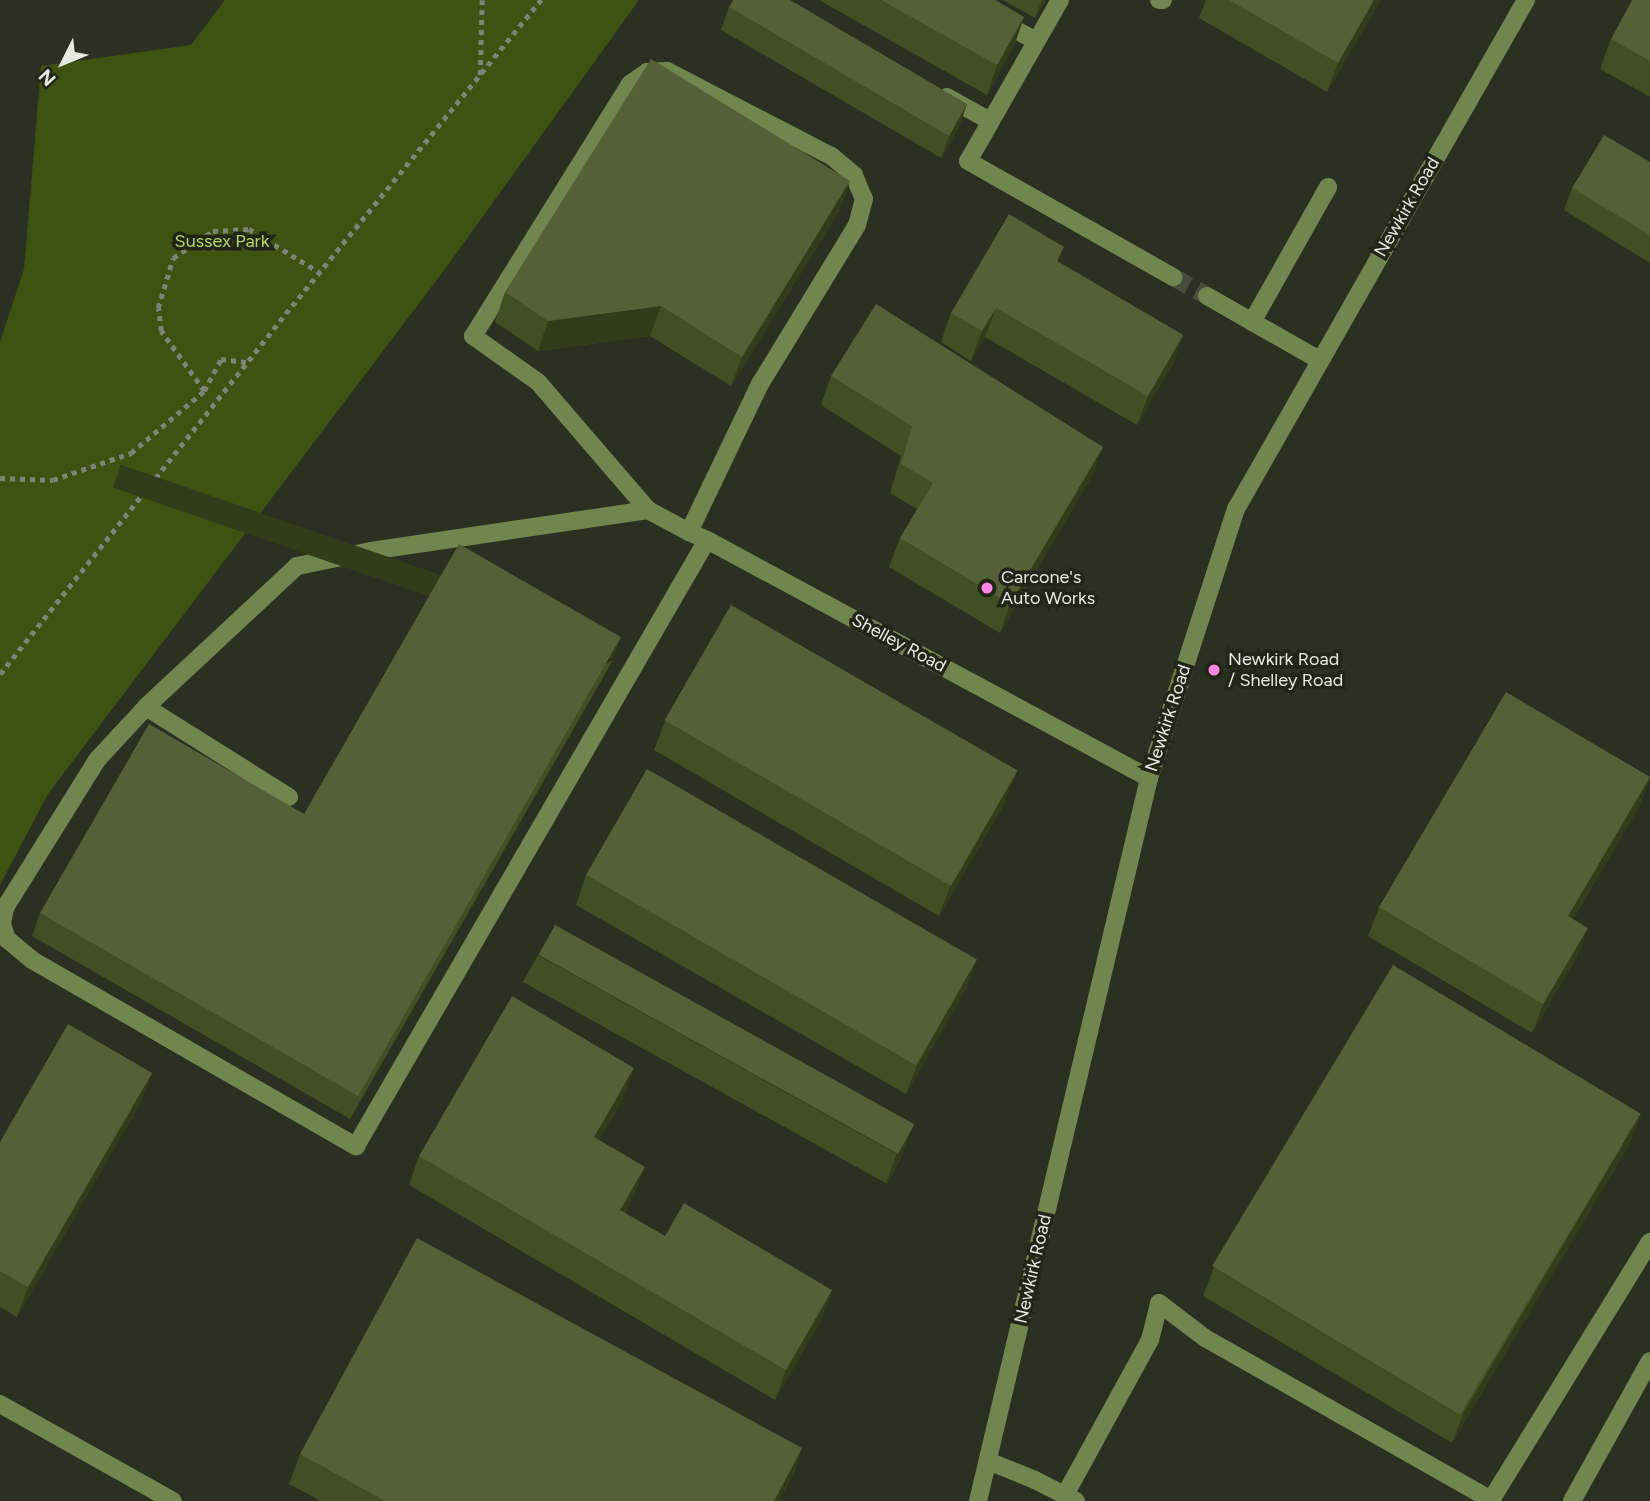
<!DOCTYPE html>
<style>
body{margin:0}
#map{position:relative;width:1650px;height:1501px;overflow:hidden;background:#2a3022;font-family:Figtree,sans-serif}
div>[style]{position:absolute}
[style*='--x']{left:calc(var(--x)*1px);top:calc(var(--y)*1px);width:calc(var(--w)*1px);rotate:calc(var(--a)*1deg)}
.green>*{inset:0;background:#3e5211}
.minor-tunnel>*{height:18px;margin-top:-9px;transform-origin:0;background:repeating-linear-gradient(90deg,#464c3e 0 18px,transparent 0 27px)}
.path>*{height:4.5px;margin-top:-2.25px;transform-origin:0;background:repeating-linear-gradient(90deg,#7e8377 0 5px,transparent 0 10px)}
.minor>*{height:18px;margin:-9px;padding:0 9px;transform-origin:9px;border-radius:9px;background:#71854f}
.wall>*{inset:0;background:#415024;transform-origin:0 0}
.shaded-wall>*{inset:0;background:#313c1b;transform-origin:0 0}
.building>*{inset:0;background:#536038;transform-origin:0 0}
.dots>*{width:19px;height:19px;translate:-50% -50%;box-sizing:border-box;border:4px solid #212618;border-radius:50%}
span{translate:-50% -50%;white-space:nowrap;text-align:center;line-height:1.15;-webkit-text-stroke:7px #212618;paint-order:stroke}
.street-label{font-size:18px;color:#e5e9e0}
.park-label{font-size:18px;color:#afd764}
.poi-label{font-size:18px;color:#e5e9e0}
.left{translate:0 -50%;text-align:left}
.north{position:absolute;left:28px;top:28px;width:70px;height:70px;-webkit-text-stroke:5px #212618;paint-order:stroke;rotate:227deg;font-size:19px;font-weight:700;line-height:28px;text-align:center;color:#e5e9e0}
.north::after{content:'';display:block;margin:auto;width:24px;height:32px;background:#e5e9e0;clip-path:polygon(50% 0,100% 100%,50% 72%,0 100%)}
</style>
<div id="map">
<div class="green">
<i style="clip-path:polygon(225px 0,639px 0,445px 269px,48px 794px,0 885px,0 342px,24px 269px,41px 66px,191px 45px)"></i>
</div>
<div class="minor-tunnel">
<i style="--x:1173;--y:277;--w:39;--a:29"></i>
</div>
<div class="path">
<i style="--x:480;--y:75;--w:75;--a:-88.5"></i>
<i style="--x:204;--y:391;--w:74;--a:-125.6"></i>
<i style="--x:161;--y:331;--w:23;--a:-97"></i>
<i style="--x:158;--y:308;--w:52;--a:-73.3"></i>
<i style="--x:173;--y:258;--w:48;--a:-34"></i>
<i style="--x:213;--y:231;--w:36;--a:-3"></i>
<i style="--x:249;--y:229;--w:82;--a:31.6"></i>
<i style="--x:0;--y:478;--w:53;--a:2.2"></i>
<i style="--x:53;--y:480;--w:83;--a:-19.1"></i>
<i style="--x:131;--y:453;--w:96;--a:-40.3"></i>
<i style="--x:204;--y:391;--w:36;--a:-62"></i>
<i style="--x:221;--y:359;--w:25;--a:7"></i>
<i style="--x:0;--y:674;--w:470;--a:-51.6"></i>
<i style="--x:292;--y:306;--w:395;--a:-50.9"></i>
</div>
<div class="minor">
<i style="--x:962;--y:0;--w:85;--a:29"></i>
<i style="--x:1060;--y:0;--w:185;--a:119.7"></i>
<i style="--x:968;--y:161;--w:236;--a:29.5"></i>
<i style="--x:1159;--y:0;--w:4;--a:0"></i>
<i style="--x:947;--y:97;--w:49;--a:29.2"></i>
<i style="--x:1207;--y:296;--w:129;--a:29.7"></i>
<i style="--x:1252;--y:322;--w:155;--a:-60.6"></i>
<i style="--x:648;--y:510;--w:280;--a:171.6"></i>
<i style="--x:371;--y:551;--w:76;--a:168.5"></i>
<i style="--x:297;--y:566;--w:207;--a:137"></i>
<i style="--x:146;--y:707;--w:72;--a:132.8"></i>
<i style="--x:97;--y:760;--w:174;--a:121.9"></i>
<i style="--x:5;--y:908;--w:16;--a:101"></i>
<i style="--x:2;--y:924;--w:16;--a:72"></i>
<i style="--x:7;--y:939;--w:33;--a:40"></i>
<i style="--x:32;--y:960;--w:374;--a:29.9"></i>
<i style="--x:356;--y:1146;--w:700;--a:-59.92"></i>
<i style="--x:689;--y:532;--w:164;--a:-64.4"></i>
<i style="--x:760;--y:384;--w:186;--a:-58.6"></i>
<i style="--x:857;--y:225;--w:27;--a:-75"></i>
<i style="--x:864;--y:199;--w:26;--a:-113"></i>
<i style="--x:854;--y:175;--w:30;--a:-140"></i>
<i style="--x:831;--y:156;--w:185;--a:-152.6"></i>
<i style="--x:667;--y:71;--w:20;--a:177"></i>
<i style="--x:647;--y:72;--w:21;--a:145"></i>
<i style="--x:630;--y:84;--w:297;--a:121.9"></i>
<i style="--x:473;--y:336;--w:80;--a:35.3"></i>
<i style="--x:538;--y:382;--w:169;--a:49.3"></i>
<i style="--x:648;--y:510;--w:47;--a:28.2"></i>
<i style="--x:689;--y:532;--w:20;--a:24"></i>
<i style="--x:707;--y:540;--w:502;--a:28.3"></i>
<i style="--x:146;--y:707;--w:169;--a:32.2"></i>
<i style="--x:0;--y:1404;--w:198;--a:29.3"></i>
<i style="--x:988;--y:1461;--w:51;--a:22"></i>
<i style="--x:1035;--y:1480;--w:46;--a:27.1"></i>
<i style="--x:1065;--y:1495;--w:177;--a:-61.3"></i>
<i style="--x:1150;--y:1340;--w:38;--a:-76"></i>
<i style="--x:1159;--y:1303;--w:58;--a:37.3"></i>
<i style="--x:1205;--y:1338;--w:329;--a:29.5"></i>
<i style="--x:1491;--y:1500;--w:303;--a:-58.4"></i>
<i style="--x:978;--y:1501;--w:743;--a:-76.69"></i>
<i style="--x:1149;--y:778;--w:283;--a:-72.1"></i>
<i style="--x:1236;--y:509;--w:586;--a:-60.33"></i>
<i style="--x:1572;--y:1501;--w:160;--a:-60.9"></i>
</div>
<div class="wall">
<i style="clip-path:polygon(819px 0,995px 0,1024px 17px,1014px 46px,987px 95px)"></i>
<i style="clip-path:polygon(1003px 0,1046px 0,1035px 18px)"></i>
<i style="clip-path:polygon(1206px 0,1381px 0,1327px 92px,1199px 18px)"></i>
<i style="clip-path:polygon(1650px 0,1650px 97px,1600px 69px,1611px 39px)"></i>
<i style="clip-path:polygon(729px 7px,967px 104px,959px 127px,941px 158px,721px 30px)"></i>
<i style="clip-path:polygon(1650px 162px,1650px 263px,1564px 210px,1572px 188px)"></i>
<i style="clip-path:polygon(840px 210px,731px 386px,650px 336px,538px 351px,495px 322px,505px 292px)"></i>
<i style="clip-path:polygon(1059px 262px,1183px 335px,1173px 364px,1137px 425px,985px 337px,971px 361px,941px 342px,951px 313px)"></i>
<i style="clip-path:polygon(831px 376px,1103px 447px,1092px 476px,1000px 633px,889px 567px,900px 538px,917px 509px,890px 493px,901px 456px,821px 405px)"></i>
<i style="clip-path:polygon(613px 660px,350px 1119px,32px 936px,40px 913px,304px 814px)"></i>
<i style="clip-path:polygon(665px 721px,1006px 801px,939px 916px,654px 750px)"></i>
<i style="clip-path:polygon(1650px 777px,1639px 807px,1573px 919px,1577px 957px,1532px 1033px,1368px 936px,1379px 907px)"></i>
<i style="clip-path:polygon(586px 875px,967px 987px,906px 1094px,576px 905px)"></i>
<i style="left:538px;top:955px;width:416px;height:31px;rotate:29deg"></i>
<i style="clip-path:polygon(152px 1073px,141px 1102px,17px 1317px,0 1307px,0 1142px)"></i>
<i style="clip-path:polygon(624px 1098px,599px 1140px,634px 1196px,625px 1213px,665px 1236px,832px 1290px,822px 1319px,775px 1400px,409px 1185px,419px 1156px)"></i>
<i style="clip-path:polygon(1631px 1142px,1452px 1443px,1203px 1296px,1214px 1267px)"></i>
<i style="clip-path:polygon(802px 1448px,792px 1477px,779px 1501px,321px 1501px,289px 1484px,300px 1454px)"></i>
</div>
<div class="shaded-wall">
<i style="clip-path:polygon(1042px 0,1046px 0,1035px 18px)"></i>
<i style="clip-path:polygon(1374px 0,1381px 0,1327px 92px,1338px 63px)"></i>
<i style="clip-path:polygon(1024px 17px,1014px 46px,987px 95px,997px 65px)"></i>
<i style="clip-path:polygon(967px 104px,959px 127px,941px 158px,949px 136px)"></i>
<i style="clip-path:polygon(850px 181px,840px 210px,731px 386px,742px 357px)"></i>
<i style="clip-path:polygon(661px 306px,650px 336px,538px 351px,548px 321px)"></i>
<i style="clip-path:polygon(996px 308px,985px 337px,971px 361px,982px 331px)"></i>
<i style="clip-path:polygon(1183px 335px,1173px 364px,1137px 425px,1148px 396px)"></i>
<i style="clip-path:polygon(1103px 447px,1092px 476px,1000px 633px,1010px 604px)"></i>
<i style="left:621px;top:637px;width:24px;height:529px;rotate:109deg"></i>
<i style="clip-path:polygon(1017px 771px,1006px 801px,939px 916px,950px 886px)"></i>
<i style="clip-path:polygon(1650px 777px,1639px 807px,1557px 945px,1568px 916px)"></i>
<i style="clip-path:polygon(1588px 928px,1577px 957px,1532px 1033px,1543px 1004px)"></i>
<i style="clip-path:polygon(978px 958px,967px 987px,906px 1094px,917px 1065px)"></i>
<i style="clip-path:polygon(634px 1068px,624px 1098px,583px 1167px,594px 1137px)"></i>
<i style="clip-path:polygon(152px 1073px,141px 1102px,17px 1317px,28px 1287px)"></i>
<i style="clip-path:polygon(1642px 1112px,1631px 1142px,1452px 1443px,1463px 1414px)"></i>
<i style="clip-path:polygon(913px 1126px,902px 1156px,885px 1186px,896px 1156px)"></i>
<i style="clip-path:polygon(645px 1167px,634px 1196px,609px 1240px,620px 1210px)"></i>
<i style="clip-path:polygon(832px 1290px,822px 1319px,775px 1400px,786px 1370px)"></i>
<i style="clip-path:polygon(802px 1448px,792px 1477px,779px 1501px,774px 1501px)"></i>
</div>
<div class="building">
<i style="clip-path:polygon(733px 0,790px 0,967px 104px,949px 136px,729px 7px)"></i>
<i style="clip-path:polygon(881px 0,995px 0,1024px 17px,997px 65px)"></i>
<i style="clip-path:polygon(1229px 0,1374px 0,1338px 63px)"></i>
<i style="clip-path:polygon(1632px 0,1650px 0,1650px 61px,1611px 39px)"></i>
<i style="clip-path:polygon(651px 59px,850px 181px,742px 357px,661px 306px,548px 321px,505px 292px)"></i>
<i style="clip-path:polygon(1604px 135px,1650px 162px,1650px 235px,1572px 188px)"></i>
<i style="clip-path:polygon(1009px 214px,1064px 247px,1057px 261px,1183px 335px,1148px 396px,996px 308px,982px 331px,951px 313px)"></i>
<i style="clip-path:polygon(876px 304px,1103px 447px,1010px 604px,900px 538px,933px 483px,901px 464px,912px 426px,831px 376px)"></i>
<i style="clip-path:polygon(459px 544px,621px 637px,358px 1096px,40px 913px,149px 724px,304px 814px)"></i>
<i style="left:731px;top:605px;width:331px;height:133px;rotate:30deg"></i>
<i style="clip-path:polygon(1506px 692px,1650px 777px,1568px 916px,1588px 928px,1543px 1004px,1379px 907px)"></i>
<i style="left:647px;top:769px;width:381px;height:122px;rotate:30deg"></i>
<i style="left:555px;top:925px;width:411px;height:34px;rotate:29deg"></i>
<i style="left:1393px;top:965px;width:289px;height:351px;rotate:31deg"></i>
<i style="clip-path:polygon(512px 996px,634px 1068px,594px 1137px,645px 1167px,620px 1210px,665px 1236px,684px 1203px,832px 1290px,786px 1370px,419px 1156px)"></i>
<i style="clip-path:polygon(68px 1024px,152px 1073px,28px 1287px,0 1271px,0 1142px)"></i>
<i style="clip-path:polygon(417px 1238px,802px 1448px,774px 1501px,385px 1501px,300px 1454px)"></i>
</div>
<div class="dots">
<i style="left:987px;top:588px;background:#fc86e4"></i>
<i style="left:1214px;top:670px;background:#fc86e4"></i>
</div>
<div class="street-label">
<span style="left:1407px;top:207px;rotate:-60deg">Newkirk Road</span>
<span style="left:899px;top:643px;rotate:28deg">Shelley Road</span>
<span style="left:1168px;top:718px;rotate:-72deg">Newkirk Road</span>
<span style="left:1033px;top:1269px;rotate:-77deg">Newkirk Road</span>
</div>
<div class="park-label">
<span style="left:222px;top:241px">Sussex Park</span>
</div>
<div class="poi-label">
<span class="left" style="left:1001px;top:588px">Carcone's<br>Auto Works</span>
<span class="left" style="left:1228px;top:670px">Newkirk Road<br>/ Shelley Road</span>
</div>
<div class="north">N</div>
</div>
